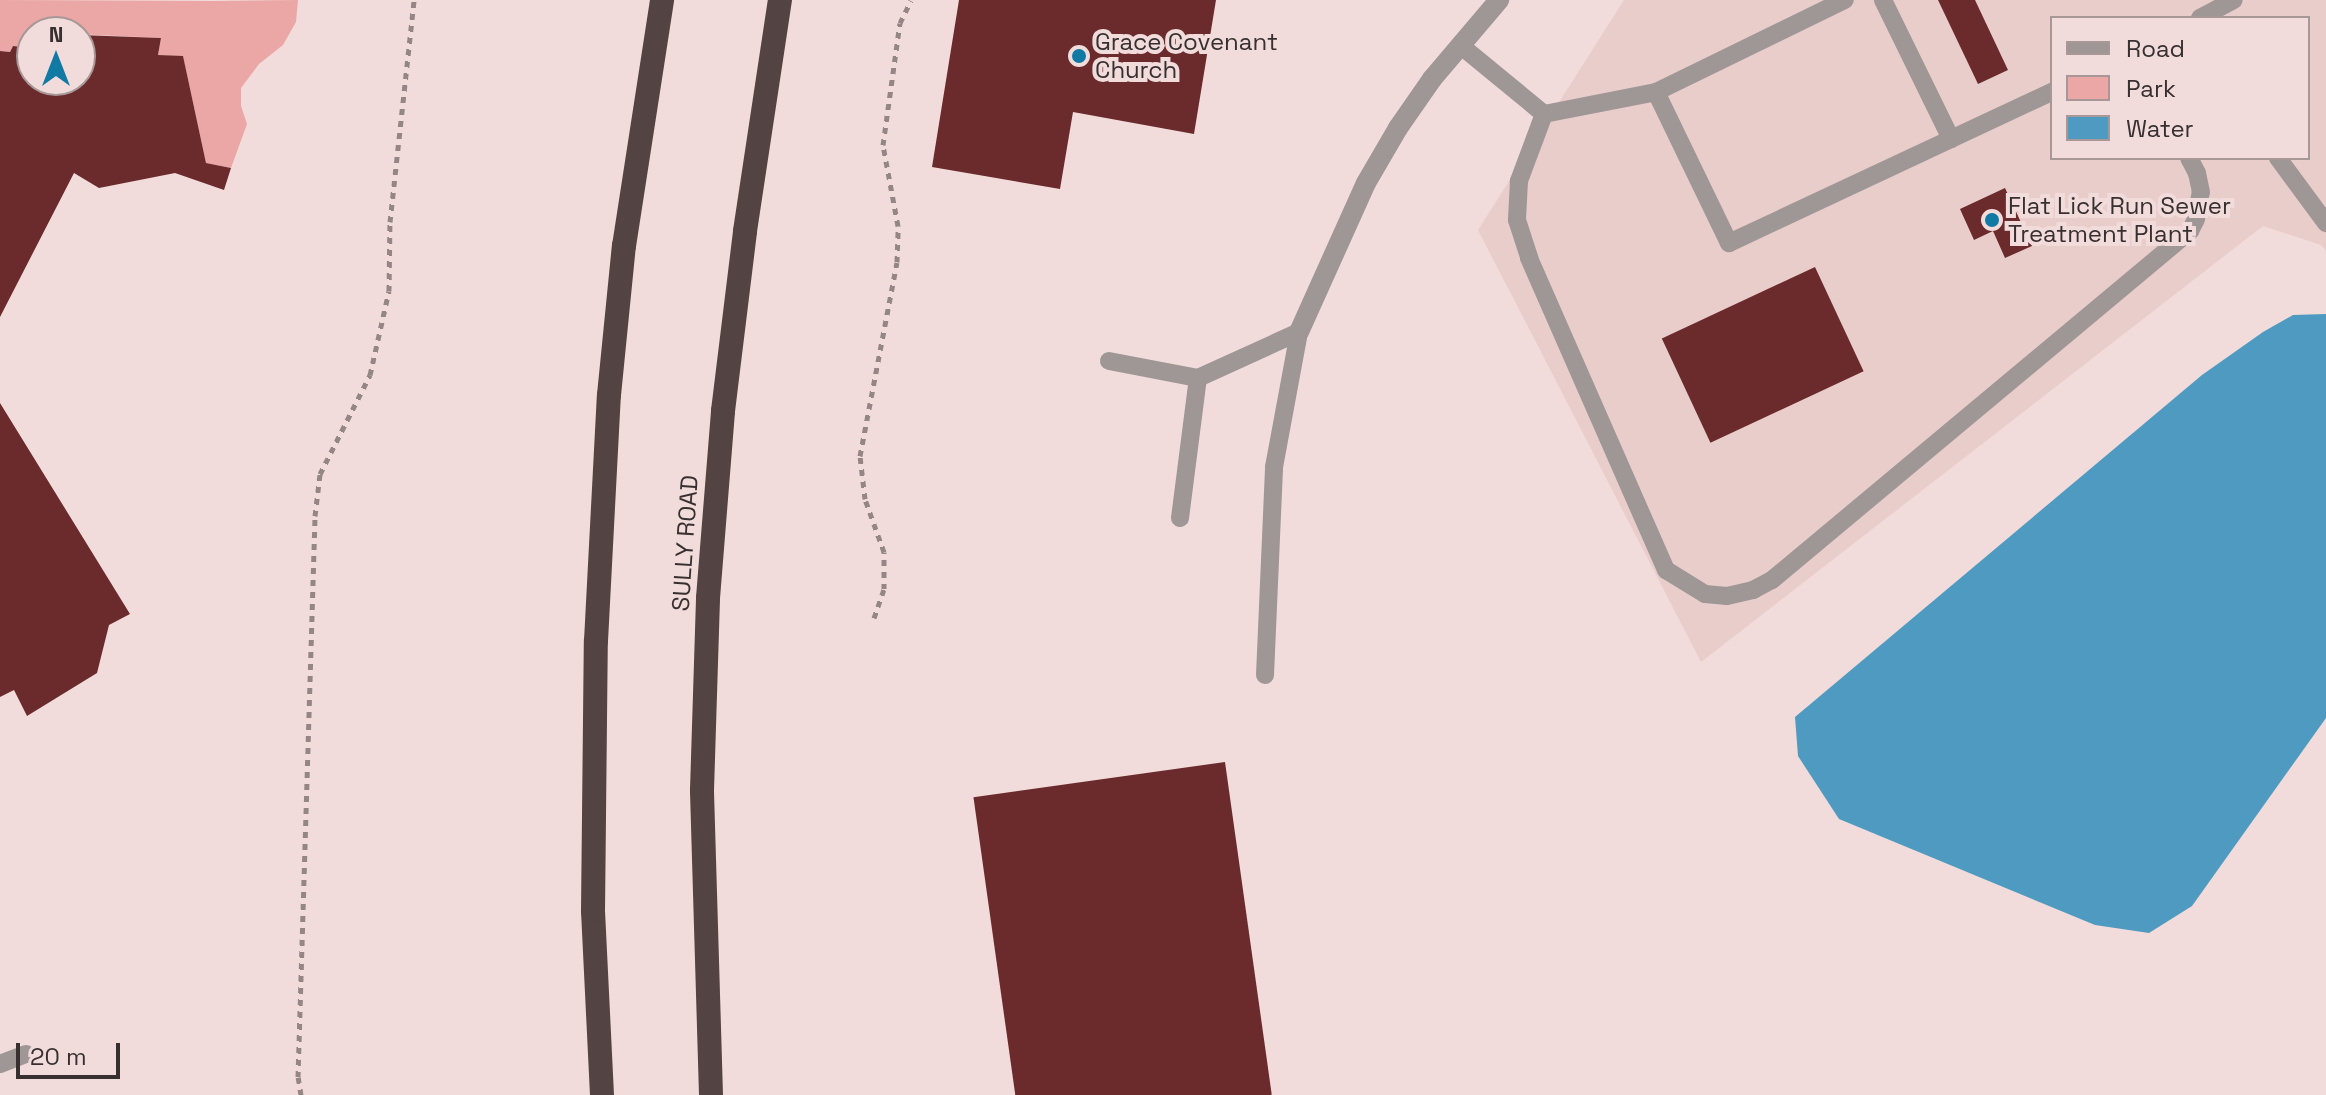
<!DOCTYPE html>
<style>
body{margin:0}
#map{position:relative;width:2326px;height:1095px;overflow:hidden;background:#f1dcdb;font-family:"Space Grotesk",sans-serif}
div>[style]{position:absolute}
[style*='--x']{left:calc(var(--x)*1px);top:calc(var(--y)*1px);width:calc(var(--w)*1px);rotate:calc(var(--a)*1deg)}
.built>*{inset:0;background:#e9cdcb}
.green>*{inset:0;background:#eba7a5}
.water>*{inset:0;background:#4f9ac0}
.building>*{inset:0;background:#6b2a2c;transform-origin:0 0}
.path>*{height:5px;margin-top:-2.5px;transform-origin:0;background:repeating-linear-gradient(90deg,#948685 0 6px,transparent 0 12px)}
.lane>*{height:18px;margin:-9px;padding:0 9px;transform-origin:9px;border-radius:9px;background:#9f9696}
.street>*{height:20px;margin:-10px;padding:0 10px;transform-origin:10px;border-radius:10px;background:#9f9696}
.highway>*{height:24px;margin:-12px;padding:0 12px;transform-origin:12px;border-radius:12px;background:#534342}
.dots>*{width:22px;height:22px;translate:-50% -50%;box-sizing:border-box;border:4px solid #f1dcdb;border-radius:50%}
span{translate:-50% -50%;white-space:nowrap;text-align:center;line-height:1.15;-webkit-text-stroke:8px #f1dcdb;paint-order:stroke}
.poi-label{font-size:24px;color:#383030}
.left{translate:0 -50%;text-align:left}
.street-label{font-size:24px;color:#383030}
.legend{position:absolute;left:2050px;top:16px;width:260px;height:144px;box-sizing:border-box;background:#f1dcdb;border:2px solid #a79797;margin:0;padding:10px 14px;list-style:none;font-size:24px;color:#383030}
.legend li{display:flex;align-items:center;gap:16px;height:40px}
.legend b{width:40px;border:2px solid #a79797}
.north{position:absolute;left:16px;top:16px;width:80px;height:80px;box-sizing:border-box;background:#f1dcdb;border:2px solid #a79797;border-radius:50%;rotate:0deg;font-size:22px;font-weight:700;line-height:32px;text-align:center;color:#383030}
.north::after{content:'';display:block;margin:auto;width:28px;height:36px;background:#1079a4;clip-path:polygon(50% 0,100% 100%,50% 72%,0 100%)}
.scale{position:absolute;left:16px;top:1043px;width:104px;height:36px;box-sizing:border-box;border:4px solid #383030;border-top:0;padding-left:10px;font-size:24px;line-height:28px;white-space:nowrap;color:#383030;-webkit-text-stroke:6px #f1dcdb;paint-order:stroke}
</style>
<div id="map">
<div class="built">
<i style="clip-path:polygon(evenodd,1624px 0,2326px 0,2326px 251px,2321px 245px,2263px 226px,1701px 662px,1478px 230px,1624px 0,2052px 18px,2308px 18px,2308px 158px,2052px 158px,2052px 18px)"></i>
</div>
<div class="green">
<i style="clip-path:polygon(0 0,213px 1px,298px 0,296px 22px,283px 45px,259px 64px,241px 88px,241px 106px,247px 124px,231px 168px,206px 163px,183px 57px,158px 55px,161px 38px,32px 32px,32px 48px,13px 46px,10px 52px,0 51px)"></i>
</div>
<div class="water">
<i style="clip-path:polygon(2326px 314px,2326px 718px,2192px 906px,2149px 933px,2095px 925px,1839px 819px,1798px 756px,1795px 717px,2202px 375px,2263px 332px,2293px 315px)"></i>
</div>
<div class="building">
<i style="clip-path:polygon(959px 0,1216px 0,1194px 134px,1073px 112px,1060px 189px,932px 167px)"></i>
<i style="clip-path:polygon(1938px 0,1975px 0,2008px 70px,1978px 84px)"></i>
<i style="clip-path:polygon(80px 35px,161px 38px,158px 55px,183px 56px,206px 163px,231px 168px,224px 190px,175px 173px,99px 188px,74px 173px,0 317px,0 51px,10px 52px,13px 46px,32px 48px,32px 80px,80px 80px)"></i>
<i style="clip-path:polygon(2005px 188px,2032px 246px,2005px 258px,1993px 231px,1974px 240px,1960px 209px)"></i>
<i style="left:1815px;top:267px;width:115px;height:169px;rotate:65deg"></i>
<i style="clip-path:polygon(0 403px,130px 614px,109px 625px,97px 673px,27px 716px,14px 690px,0 697px)"></i>
<i style="left:1225px;top:762px;width:336px;height:254px;rotate:82deg"></i>
</div>
<div class="path">
<i style="--x:874;--y:618;--w:31;--a:-71"></i>
<i style="--x:884;--y:589;--w:37;--a:-90"></i>
<i style="--x:884;--y:552;--w:56;--a:-109.7"></i>
<i style="--x:865;--y:499;--w:43;--a:-96.6"></i>
<i style="--x:860;--y:456;--w:197;--a:-79.2"></i>
<i style="--x:897;--y:262;--w:36;--a:-88"></i>
<i style="--x:898;--y:226;--w:82;--a:-100.5"></i>
<i style="--x:883;--y:145;--w:123;--a:-82.1"></i>
<i style="--x:900;--y:23;--w:25;--a:-64"></i>
<i style="--x:301;--y:1095;--w:18;--a:-99"></i>
<i style="--x:298;--y:1077;--w:561;--a:-88.26"></i>
<i style="--x:315;--y:516;--w:42;--a:-83.2"></i>
<i style="--x:320;--y:474;--w:111;--a:-63.2"></i>
<i style="--x:370;--y:375;--w:86;--a:-77.3"></i>
<i style="--x:389;--y:291;--w:69;--a:-89.2"></i>
<i style="--x:390;--y:222;--w:223;--a:-83.8"></i>
</div>
<div class="lane">
<i style="--x:1883;--y:0;--w:155;--a:63.9"></i>
<i style="--x:2200;--y:18;--w:38;--a:-28"></i>
<i style="--x:1460;--y:45;--w:109;--a:39.4"></i>
<i style="--x:1656;--y:92;--w:210;--a:-26"></i>
<i style="--x:1544;--y:114;--w:72;--a:110.5"></i>
<i style="--x:1519;--y:181;--w:39;--a:93"></i>
<i style="--x:1517;--y:220;--w:40;--a:72"></i>
<i style="--x:1529;--y:258;--w:341;--a:66.3"></i>
<i style="--x:1666;--y:570;--w:46;--a:31.6"></i>
<i style="--x:1705;--y:594;--w:22;--a:5"></i>
<i style="--x:1727;--y:596;--w:27;--a:-13"></i>
<i style="--x:1753;--y:590;--w:21;--a:-28"></i>
<i style="--x:1772;--y:580;--w:545;--a:-39.86"></i>
<i style="--x:2190;--y:231;--w:13;--a:-63"></i>
<i style="--x:2196;--y:219;--w:27;--a:-80"></i>
<i style="--x:2201;--y:192;--w:19;--a:-102"></i>
<i style="--x:2197;--y:173;--w:17;--a:-118"></i>
<i style="--x:1544;--y:114;--w:114;--a:-11.1"></i>
<i style="--x:1656;--y:92;--w:168;--a:64.2"></i>
<i style="--x:1729;--y:243;--w:357;--a:-25.1"></i>
<i style="--x:2278;--y:158;--w:81;--a:53.6"></i>
<i style="--x:1109;--y:361;--w:91;--a:10.8"></i>
<i style="--x:1180;--y:518;--w:141;--a:-82.7"></i>
<i style="--x:1198;--y:378;--w:111;--a:-24.5"></i>
<i style="--x:1265;--y:675;--w:208;--a:-87.5"></i>
<i style="--x:1274;--y:467;--w:137;--a:-79.5"></i>
<i style="--x:0;--y:1064;--w:28;--a:-21"></i>
</div>
<div class="street">
<i style="--x:1299;--y:332;--w:163;--a:-65.8"></i>
<i style="--x:1366;--y:183;--w:64;--a:-59.8"></i>
<i style="--x:1398;--y:128;--w:60;--a:-55.2"></i>
<i style="--x:1432;--y:79;--w:104;--a:-49.7"></i>
</div>
<div class="highway">
<i style="--x:602;--y:1095;--w:184;--a:-92.8"></i>
<i style="--x:593;--y:911;--w:270;--a:-89.4"></i>
<i style="--x:596;--y:641;--w:246;--a:-87"></i>
<i style="--x:609;--y:395;--w:150;--a:-84.3"></i>
<i style="--x:624;--y:246;--w:249;--a:-81.2"></i>
<i style="--x:711;--y:1095;--w:305;--a:-91.7"></i>
<i style="--x:702;--y:790;--w:192;--a:-88.2"></i>
<i style="--x:708;--y:598;--w:188;--a:-85.4"></i>
<i style="--x:723;--y:411;--w:181;--a:-83"></i>
<i style="--x:745;--y:231;--w:234;--a:-81.4"></i>
</div>
<div class="dots">
<i style="left:1079px;top:56px;background:#1079a4"></i>
<i style="left:1992px;top:220px;background:#1079a4"></i>
</div>
<div class="poi-label">
<span class="left" style="left:1095px;top:56px">Grace Covenant<br>Church</span>
<span class="left" style="left:2008px;top:220px">Flat Lick Run Sewer<br>Treatment Plant</span>
</div>
<div class="street-label">
<span style="left:685px;top:543px;rotate:-86deg">SULLY ROAD</span>
</div>
<ul class="legend">
<li><b style="height:10px;background:#9f9696"></b>Road</li>
<li><b style="height:22px;background:#eba7a5"></b>Park</li>
<li><b style="height:22px;background:#4f9ac0"></b>Water</li>
</ul>
<div class="north">N</div>
<div class="scale">20 m</div>
</div>
